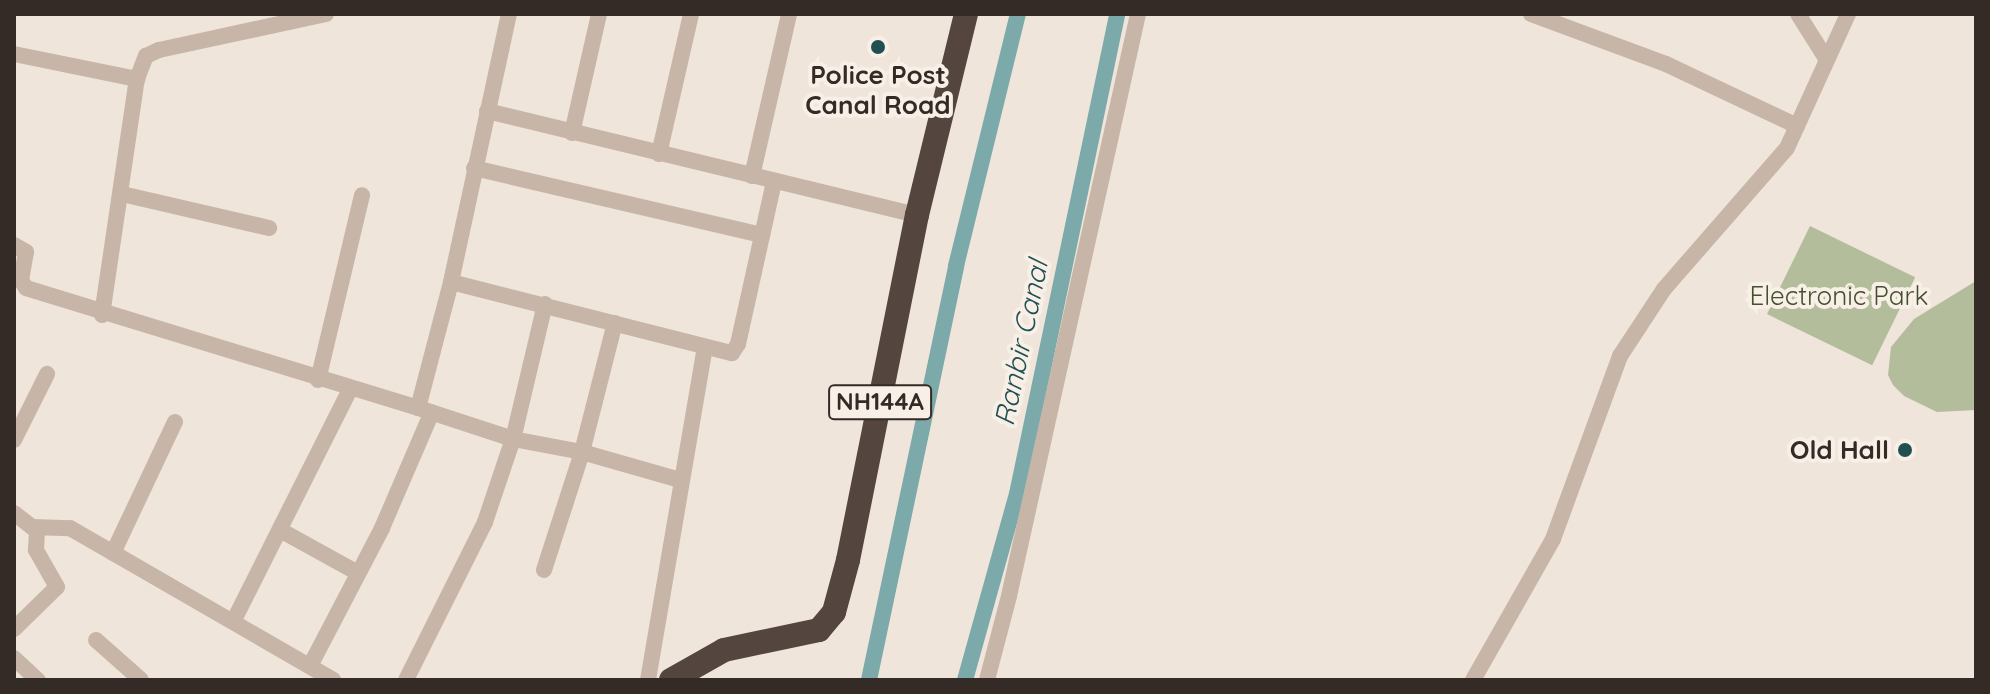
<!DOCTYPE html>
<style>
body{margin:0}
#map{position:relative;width:1990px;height:694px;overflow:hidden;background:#efe5db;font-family:Quicksand,sans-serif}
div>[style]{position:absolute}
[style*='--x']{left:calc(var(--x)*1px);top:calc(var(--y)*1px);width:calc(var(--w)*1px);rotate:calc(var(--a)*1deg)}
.green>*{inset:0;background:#b3bd9c;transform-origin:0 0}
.canal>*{height:16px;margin:-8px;padding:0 8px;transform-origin:8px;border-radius:8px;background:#7ca9aa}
.street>*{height:16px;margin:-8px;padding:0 8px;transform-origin:8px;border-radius:8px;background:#c7b5a8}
.highway>*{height:24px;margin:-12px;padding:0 12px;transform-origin:12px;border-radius:12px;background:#54453f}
.dots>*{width:22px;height:22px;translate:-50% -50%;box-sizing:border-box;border:4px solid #f8efe7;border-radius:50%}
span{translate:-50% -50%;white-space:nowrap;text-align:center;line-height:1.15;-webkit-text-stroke:8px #f8efe7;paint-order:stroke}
.shield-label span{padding:2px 6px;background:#f8efe7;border:2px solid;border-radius:6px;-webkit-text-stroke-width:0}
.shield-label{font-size:24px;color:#342b27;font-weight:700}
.poi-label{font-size:26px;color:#342b27;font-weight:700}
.right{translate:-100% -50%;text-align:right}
.park-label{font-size:26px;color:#44502d}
.water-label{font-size:28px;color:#205052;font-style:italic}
.frame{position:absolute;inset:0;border:16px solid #342b27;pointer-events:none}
</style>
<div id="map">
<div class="green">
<i style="left:1810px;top:226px;width:117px;height:98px;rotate:26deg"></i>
<i style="clip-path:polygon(1976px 281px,1976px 410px,1937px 412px,1904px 396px,1893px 385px,1888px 375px,1891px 347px,1914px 319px)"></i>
</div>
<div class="canal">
<i style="--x:869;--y:680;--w:423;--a:-78.1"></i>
<i style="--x:956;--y:266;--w:260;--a:-76.2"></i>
<i style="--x:965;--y:680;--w:193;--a:-74.4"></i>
<i style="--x:1017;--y:494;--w:490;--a:-78.2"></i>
</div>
<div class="street">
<i style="--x:1531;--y:14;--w:144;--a:20.3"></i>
<i style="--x:1666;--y:64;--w:145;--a:25.3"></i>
<i style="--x:1798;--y:14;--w:54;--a:57.8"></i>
<i style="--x:14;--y:54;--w:126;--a:11.5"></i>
<i style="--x:487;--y:111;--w:442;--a:13.6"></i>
<i style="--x:572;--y:133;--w:122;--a:-77.2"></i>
<i style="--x:659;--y:154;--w:144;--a:-77.1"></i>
<i style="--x:474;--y:168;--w:296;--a:13.1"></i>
<i style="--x:752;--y:176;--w:166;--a:-77.1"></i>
<i style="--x:122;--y:194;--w:151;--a:13"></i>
<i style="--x:14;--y:245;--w:14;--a:30"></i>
<i style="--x:26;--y:252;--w:28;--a:100"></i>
<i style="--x:21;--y:280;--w:9;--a:58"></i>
<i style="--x:26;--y:288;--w:410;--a:17"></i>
<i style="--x:451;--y:282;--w:290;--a:14.2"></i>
<i style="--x:732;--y:353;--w:11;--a:-56"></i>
<i style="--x:738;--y:344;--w:166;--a:-77.5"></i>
<i style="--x:545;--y:304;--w:139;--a:103.3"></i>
<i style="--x:513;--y:439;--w:70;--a:10.7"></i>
<i style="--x:582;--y:452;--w:102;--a:15.9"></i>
<i style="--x:102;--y:315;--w:239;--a:-81.6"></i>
<i style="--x:137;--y:79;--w:25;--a:-69"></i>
<i style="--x:146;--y:56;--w:14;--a:-25"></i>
<i style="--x:159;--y:50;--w:171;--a:-12.2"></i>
<i style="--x:318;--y:380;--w:190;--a:-76.6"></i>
<i style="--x:14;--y:440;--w:74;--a:-63.4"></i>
<i style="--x:14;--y:513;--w:23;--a:38"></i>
<i style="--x:32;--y:527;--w:38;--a:2"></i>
<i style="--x:70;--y:528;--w:304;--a:30"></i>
<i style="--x:280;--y:530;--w:87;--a:28.9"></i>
<i style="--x:113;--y:553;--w:145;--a:-64.7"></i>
<i style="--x:544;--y:570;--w:124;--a:-72.1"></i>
<i style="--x:582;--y:452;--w:133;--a:-75.7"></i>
<i style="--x:234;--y:620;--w:258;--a:-63.3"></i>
<i style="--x:14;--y:629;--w:60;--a:-44.3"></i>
<i style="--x:57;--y:587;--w:43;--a:-119.6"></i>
<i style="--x:36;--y:550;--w:22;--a:-87"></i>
<i style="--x:96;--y:640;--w:60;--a:41.6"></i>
<i style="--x:14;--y:658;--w:33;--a:43"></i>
<i style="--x:310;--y:666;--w:156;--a:-62.4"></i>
<i style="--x:382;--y:528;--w:126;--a:-66.7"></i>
<i style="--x:406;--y:680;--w:177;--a:-63.4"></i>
<i style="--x:485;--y:522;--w:88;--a:-71.4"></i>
<i style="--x:513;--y:439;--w:100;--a:-161.9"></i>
<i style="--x:418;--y:408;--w:130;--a:-75.3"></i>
<i style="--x:451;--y:282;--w:274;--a:-77.8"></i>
<i style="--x:648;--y:680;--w:337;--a:-80.3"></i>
<i style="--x:987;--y:680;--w:87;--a:-75.3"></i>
<i style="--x:1009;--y:596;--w:596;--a:-77.5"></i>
<i style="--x:1473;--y:680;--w:162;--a:-60.4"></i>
<i style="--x:1553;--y:539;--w:195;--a:-69.9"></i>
<i style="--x:1620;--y:356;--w:80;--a:-56.7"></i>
<i style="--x:1664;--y:289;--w:187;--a:-48.9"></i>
<i style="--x:1787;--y:148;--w:147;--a:-65.5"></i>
</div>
<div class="highway">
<i style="--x:671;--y:680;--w:61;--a:-29.5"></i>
<i style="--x:724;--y:650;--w:97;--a:-11.9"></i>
<i style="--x:819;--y:630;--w:23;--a:-50"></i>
<i style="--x:834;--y:612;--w:54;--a:-74.9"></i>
<i style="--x:848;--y:560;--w:352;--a:-78.7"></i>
<i style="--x:917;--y:215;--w:207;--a:-76.3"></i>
</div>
<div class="dots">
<i style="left:878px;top:47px;background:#205052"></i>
<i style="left:1905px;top:450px;background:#205052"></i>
</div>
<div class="shield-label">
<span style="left:880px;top:402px">NH144A</span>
</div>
<div class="poi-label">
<span style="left:878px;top:90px">Police Post<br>Canal Road</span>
<span class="right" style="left:1889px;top:450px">Old Hall</span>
</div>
<div class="park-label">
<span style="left:1839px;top:296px">Electronic Park</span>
</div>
<div class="water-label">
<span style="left:1021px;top:343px;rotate:-78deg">Ranbir Canal</span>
</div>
<div class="frame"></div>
</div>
